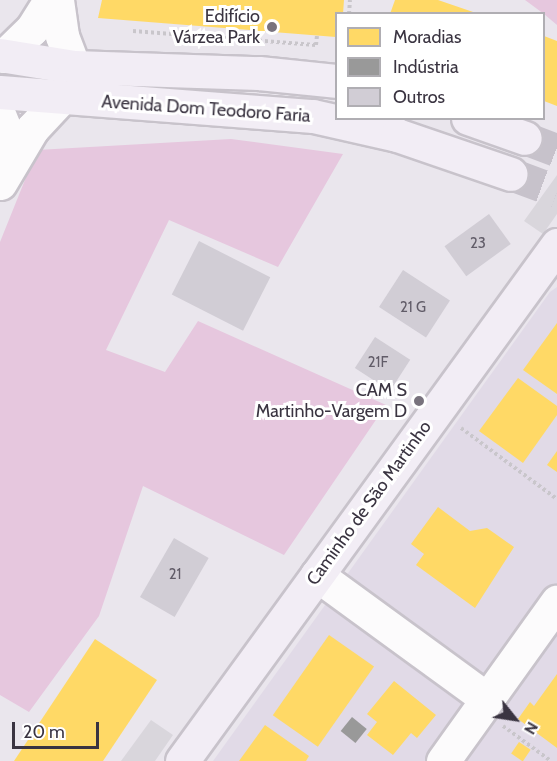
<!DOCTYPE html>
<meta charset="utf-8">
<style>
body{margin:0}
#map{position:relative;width:557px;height:761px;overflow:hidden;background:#eae6ed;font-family:Cabin,sans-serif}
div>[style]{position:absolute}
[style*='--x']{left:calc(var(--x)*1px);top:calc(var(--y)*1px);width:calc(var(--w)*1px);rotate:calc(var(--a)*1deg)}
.residential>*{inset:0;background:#e1dae7}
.green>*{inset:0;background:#e6c7de}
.parking>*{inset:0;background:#d9d6dc}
.homes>*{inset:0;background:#ffd966;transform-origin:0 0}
.industry>*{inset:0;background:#999;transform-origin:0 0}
.building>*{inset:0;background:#d1cdd5;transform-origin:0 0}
.secondary-tunnel>*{height:33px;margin-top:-16.5px;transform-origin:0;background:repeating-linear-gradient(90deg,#c7c2cb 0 33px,transparent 0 49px)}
.path>*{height:4px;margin-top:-2px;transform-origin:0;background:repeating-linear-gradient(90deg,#c9c6cb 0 3px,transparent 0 6px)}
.roads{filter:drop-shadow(2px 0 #c8c3cb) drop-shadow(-2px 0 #c8c3cb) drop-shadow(0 2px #c8c3cb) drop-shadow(0 -2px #c8c3cb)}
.street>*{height:33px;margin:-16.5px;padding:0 16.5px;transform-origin:16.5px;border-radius:16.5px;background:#fcfbfc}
.secondary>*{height:33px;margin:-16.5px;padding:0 16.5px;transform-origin:16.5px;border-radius:16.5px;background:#f2edf5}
.dots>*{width:16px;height:16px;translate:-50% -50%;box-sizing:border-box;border:3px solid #fff;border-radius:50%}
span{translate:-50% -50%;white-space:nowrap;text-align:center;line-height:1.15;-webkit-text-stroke:6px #fff;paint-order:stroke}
.number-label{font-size:15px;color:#615c68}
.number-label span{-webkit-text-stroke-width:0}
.poi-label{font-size:18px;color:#3a3441}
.right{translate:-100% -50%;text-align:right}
.street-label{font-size:18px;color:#3a3441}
.legend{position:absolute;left:335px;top:12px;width:210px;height:108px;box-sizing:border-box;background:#fff;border:2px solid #b0aeb3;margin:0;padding:8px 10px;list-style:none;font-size:18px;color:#3a3441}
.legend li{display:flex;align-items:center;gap:12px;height:30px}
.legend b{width:30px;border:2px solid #b0aeb3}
.north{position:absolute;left:485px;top:689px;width:60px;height:60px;-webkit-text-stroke:4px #fff;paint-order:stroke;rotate:120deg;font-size:16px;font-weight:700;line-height:24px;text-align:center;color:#3a3441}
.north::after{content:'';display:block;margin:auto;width:21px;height:27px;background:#3a3441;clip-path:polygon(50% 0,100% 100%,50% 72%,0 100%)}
.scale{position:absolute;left:12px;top:722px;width:87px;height:27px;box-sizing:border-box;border:3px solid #3a3441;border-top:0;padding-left:8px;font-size:18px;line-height:21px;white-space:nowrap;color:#3a3441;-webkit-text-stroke:4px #fff;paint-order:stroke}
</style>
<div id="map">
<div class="residential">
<i style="clip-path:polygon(557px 287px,557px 761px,213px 761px,550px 292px)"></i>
</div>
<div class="green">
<i style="clip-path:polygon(525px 0,557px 0,557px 25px,544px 14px)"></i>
<i style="clip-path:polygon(231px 139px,343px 154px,278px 267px,169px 220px,106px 350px,165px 372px,198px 321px,386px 405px,284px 555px,143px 486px,99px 616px,29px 712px,0 695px,0 242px,37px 150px)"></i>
</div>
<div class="parking">
<i style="clip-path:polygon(557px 175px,557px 214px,543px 234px,524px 221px)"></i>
<i style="clip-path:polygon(151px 720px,173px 735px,155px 761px,121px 761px)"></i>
</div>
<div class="homes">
<i style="clip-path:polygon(102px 0,344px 0,343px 14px,336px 14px,336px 37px,98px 18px)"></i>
<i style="clip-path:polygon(395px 0,438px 0,476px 13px,390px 14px)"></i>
<i style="clip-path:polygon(544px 36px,557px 41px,557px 106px,544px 101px)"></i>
<i style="clip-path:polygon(557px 323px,557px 394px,523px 370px)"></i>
<i style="clip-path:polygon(518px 378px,557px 406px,557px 415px,523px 463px,479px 431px)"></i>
<i style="clip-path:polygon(557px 451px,557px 472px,547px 465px)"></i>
<i style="clip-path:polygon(438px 507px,470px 531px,487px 528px,514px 547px,475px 608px,416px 565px,424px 554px,411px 544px)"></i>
<i style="left:329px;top:635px;width:55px;height:98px;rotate:35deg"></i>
<i style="clip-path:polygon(95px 639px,157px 680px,103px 761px,14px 761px)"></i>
<i style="clip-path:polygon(557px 674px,557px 748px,518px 719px,530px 702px,534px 706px)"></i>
<i style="clip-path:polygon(394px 681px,436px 715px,417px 738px,411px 733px,393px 755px,367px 735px,377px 722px,367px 714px)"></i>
<i style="clip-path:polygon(265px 725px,309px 756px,306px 761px,239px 761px)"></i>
<i style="left:519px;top:742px;width:14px;height:14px;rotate:34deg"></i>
</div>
<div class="industry">
<i style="left:352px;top:717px;width:19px;height:18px;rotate:39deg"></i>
</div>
<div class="building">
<i style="left:489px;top:214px;width:37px;height:55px;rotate:54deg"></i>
<i style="left:199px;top:241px;width:80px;height:60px;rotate:27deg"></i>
<i style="left:403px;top:270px;width:56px;height:44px;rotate:33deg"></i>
<i style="left:375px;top:337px;width:42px;height:37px;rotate:33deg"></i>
<i style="left:174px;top:538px;width:40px;height:68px;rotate:30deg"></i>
</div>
<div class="secondary-tunnel">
<i style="--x:525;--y:138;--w:34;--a:21"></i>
<i style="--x:511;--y:174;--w:49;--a:20.3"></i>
</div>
<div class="path">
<i style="--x:349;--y:14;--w:14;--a:-86"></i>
<i style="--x:133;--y:31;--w:183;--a:4.4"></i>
<i style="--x:316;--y:45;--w:9;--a:-84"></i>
<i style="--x:461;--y:428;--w:119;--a:36.5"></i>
<i style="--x:503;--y:726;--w:59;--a:36.1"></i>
</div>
<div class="roads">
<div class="street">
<i style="--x:57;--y:0;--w:36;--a:82"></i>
<i style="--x:62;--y:36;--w:33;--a:69"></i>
<i style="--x:4;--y:56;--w:39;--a:-44"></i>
<i style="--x:32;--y:29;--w:34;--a:-58"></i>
<i style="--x:0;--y:117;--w:11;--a:68"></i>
<i style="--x:4;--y:127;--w:45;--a:90"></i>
<i style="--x:0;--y:183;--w:63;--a:-59.3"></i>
<i style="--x:32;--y:129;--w:41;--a:-47"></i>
<i style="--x:317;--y:575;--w:210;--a:36.1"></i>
<i style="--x:443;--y:761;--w:196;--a:-54.4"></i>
</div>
<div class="secondary">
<i style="--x:0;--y:55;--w:75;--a:9.2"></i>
<i style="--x:74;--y:67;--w:185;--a:1.9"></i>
<i style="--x:259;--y:73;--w:77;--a:5.9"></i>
<i style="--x:0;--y:92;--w:314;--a:4.4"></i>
<i style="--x:313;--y:116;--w:86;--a:12.7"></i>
<i style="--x:397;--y:135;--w:120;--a:18.9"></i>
<i style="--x:468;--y:118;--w:60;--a:19.3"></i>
<i style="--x:182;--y:761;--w:638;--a:-53.99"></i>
</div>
</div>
<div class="dots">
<i style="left:272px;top:27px;background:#78727d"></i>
<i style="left:419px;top:401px;background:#78727d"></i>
</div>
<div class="number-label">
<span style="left:478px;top:244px">23</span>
<span style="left:413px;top:308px">21 G</span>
<span style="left:378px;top:363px">21F</span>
<span style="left:175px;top:575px">21</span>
</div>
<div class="poi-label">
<span class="right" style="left:260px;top:27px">Edifício<br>Várzea Park</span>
<span class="right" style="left:407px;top:401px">CAM S<br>Martinho-Vargem D</span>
</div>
<div class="street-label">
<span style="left:206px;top:109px;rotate:4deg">Avenida Dom Teodoro Faria</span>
<span style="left:369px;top:503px;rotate:-54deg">Caminho de São Martinho</span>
</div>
<ul class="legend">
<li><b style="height:16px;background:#ffd966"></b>Moradias</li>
<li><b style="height:16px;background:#999"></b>Indústria</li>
<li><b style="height:16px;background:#d1cdd5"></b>Outros</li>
</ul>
<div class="north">N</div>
<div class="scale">20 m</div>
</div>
